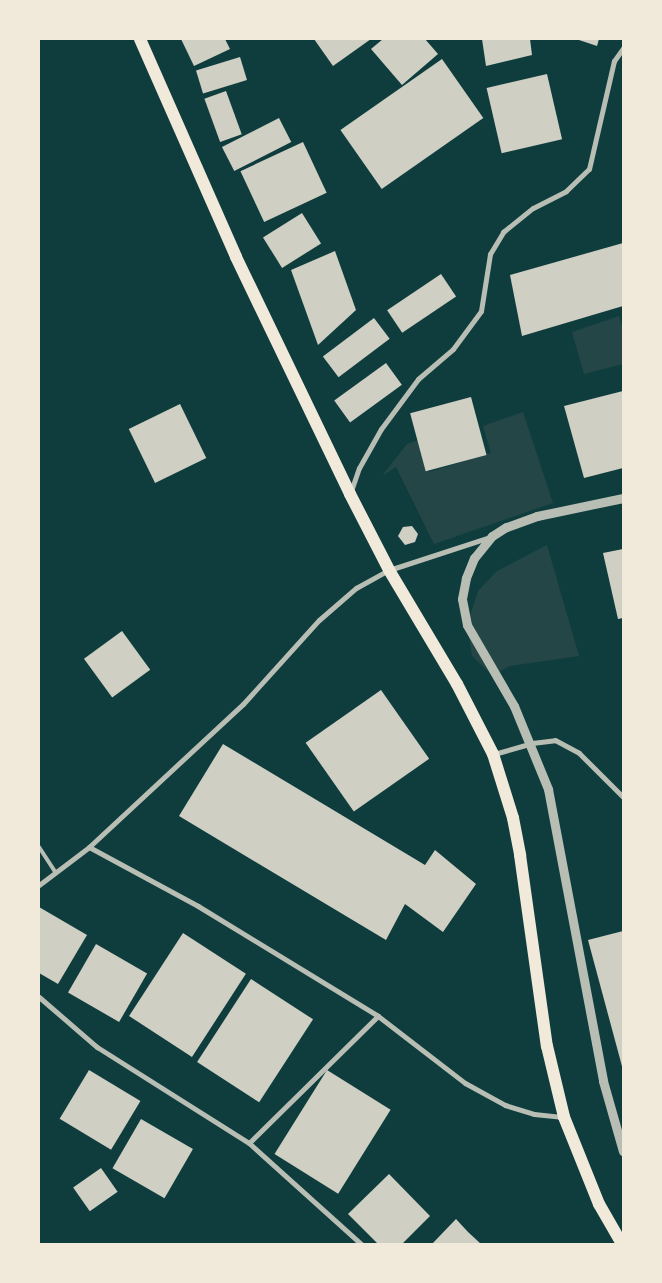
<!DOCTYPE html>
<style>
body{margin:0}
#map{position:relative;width:662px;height:1283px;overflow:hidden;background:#0f3d3e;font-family:Quicksand,sans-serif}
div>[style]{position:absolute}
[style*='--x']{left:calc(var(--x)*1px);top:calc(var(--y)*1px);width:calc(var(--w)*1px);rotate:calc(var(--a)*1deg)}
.green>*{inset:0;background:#244646}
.building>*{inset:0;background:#cfcfc3;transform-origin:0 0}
.service>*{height:4px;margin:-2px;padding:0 2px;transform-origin:2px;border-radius:2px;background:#b8beb3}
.minor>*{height:5px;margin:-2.5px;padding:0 2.5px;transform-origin:2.5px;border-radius:2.5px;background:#b8beb3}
.tertiary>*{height:9px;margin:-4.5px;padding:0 4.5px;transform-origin:4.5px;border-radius:4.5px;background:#b8beb3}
.primary>*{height:12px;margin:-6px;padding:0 6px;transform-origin:6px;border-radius:6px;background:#f1e9da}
span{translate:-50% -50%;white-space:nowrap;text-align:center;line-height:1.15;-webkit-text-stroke:4px #f1e9da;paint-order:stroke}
.frame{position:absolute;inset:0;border:40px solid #f1e9da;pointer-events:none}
</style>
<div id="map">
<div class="green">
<i style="clip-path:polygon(619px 316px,623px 330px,623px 364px,584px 374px,572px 332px)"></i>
<i style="clip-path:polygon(523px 412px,553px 503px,434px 544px,396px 467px,382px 476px,407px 444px,419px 440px,429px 472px,491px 453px,483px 426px)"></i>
<i style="clip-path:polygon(547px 545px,579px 656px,510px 666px,492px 675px,472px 656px,467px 625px,478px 591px,497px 571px)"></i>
</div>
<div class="building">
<i style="clip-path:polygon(181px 39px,225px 39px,230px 49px,194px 66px)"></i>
<i style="clip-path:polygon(314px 39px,371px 39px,333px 66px)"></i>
<i style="clip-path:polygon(383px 39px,425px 39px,438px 54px,402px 85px,371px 49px)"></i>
<i style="clip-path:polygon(482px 39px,530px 39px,532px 55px,486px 66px)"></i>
<i style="clip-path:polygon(576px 39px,599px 39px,597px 46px)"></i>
<i style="left:240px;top:57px;width:24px;height:46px;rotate:73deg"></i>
<i style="left:442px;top:59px;width:72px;height:124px;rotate:55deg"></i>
<i style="left:547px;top:74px;width:67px;height:62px;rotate:77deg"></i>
<i style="left:226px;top:91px;width:46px;height:23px;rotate:70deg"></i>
<i style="left:279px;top:118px;width:27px;height:64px;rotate:63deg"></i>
<i style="left:303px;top:142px;width:56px;height:69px;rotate:65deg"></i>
<i style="left:302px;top:213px;width:36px;height:46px;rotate:58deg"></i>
<i style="clip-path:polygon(623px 243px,623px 306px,522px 336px,510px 275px)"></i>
<i style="clip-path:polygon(335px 251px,356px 310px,318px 345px,291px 270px)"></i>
<i style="left:441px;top:274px;width:27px;height:65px;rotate:56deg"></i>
<i style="left:374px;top:318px;width:26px;height:64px;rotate:53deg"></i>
<i style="left:386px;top:363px;width:27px;height:64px;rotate:54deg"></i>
<i style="clip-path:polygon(623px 391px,623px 468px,584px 478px,564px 406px)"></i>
<i style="left:471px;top:397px;width:60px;height:63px;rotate:75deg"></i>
<i style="left:180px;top:404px;width:60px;height:57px;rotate:64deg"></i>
<i style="clip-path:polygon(412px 526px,418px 534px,415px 542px,405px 545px,398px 536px,403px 527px)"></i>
<i style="clip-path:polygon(623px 549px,623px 618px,618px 619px,603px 553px)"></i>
<i style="left:122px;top:631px;width:48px;height:47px;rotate:54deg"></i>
<i style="left:381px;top:690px;width:84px;height:92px;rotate:55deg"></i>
<i style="clip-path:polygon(223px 744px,425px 865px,435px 850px,476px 884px,443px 932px,405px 904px,386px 940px,179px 816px)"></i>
<i style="clip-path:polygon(39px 907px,87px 935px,58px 984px,39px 973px)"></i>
<i style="clip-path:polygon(623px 931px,623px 1070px,588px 940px)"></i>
<i style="left:183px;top:933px;width:75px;height:99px;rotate:33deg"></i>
<i style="left:96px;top:944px;width:59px;height:56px;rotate:30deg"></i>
<i style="left:251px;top:979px;width:74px;height:99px;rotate:33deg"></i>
<i style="left:89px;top:1070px;width:60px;height:57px;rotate:31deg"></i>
<i style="left:327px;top:1070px;width:75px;height:99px;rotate:32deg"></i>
<i style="left:141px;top:1119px;width:60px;height:57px;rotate:30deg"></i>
<i style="left:101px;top:1168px;width:29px;height:34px;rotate:55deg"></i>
<i style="clip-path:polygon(389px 1174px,430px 1216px,402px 1244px,378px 1244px,348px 1214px)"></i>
<i style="clip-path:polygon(456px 1219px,468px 1232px,481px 1244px,432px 1244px)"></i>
</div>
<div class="service">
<i style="--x:39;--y:847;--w:30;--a:57"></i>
</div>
<div class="minor">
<i style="--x:351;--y:491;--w:24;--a:-71"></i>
<i style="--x:359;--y:468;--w:45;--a:-60.6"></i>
<i style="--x:381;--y:429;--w:62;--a:-53.5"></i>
<i style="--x:418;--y:379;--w:46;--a:-40.6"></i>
<i style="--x:453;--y:349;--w:47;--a:-53.6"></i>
<i style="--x:481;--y:311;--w:58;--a:-81"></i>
<i style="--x:490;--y:254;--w:26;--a:-59"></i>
<i style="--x:503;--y:232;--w:38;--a:-39"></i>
<i style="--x:533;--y:208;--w:37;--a:-27"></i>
<i style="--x:566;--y:191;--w:32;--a:-44"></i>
<i style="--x:589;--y:169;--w:111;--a:-77"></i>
<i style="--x:614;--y:61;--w:16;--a:-55"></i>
<i style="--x:494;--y:754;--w:40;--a:-16"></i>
<i style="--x:532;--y:743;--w:23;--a:-7"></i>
<i style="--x:555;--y:740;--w:27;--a:28"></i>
<i style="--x:579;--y:753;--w:62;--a:45"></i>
<i style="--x:89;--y:847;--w:124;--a:28.4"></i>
<i style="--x:198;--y:906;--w:211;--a:31.4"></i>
<i style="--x:378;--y:1016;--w:110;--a:37.6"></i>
<i style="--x:465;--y:1083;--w:46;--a:28.8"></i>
<i style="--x:505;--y:1105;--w:30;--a:17"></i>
<i style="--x:534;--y:1114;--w:30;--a:6"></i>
<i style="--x:39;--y:885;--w:63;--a:-37.2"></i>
<i style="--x:89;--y:847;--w:210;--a:-42.9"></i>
<i style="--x:243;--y:704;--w:113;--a:-47.9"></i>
<i style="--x:319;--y:620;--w:49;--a:-40.9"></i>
<i style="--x:356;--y:588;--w:38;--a:-29"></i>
<i style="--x:389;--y:570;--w:106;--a:-18.1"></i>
<i style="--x:39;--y:997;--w:77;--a:40.8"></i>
<i style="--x:97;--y:1047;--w:180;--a:32.3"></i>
<i style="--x:249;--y:1143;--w:151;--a:42"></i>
<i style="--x:249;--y:1143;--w:181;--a:-44.6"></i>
</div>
<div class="tertiary">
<i style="--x:623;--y:498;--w:88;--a:168.2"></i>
<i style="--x:537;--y:516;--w:33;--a:160"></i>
<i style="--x:506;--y:527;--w:17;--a:147"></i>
<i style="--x:492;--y:536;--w:28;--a:129"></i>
<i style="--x:474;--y:558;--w:22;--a:112"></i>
<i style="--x:466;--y:578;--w:21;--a:101"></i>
<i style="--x:462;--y:599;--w:26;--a:79"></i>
<i style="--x:467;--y:625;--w:94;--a:59.9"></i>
<i style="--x:514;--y:706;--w:90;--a:67.7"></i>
<i style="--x:548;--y:789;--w:297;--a:79.3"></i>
<i style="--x:603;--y:1081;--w:73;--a:74.1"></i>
</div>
<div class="primary">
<i style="--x:140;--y:39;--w:238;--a:66.2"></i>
<i style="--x:236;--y:257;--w:263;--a:64.3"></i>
<i style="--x:350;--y:494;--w:85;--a:62.8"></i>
<i style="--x:389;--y:570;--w:133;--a:59.2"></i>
<i style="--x:457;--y:684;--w:79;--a:62.8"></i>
<i style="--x:493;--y:754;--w:67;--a:72.6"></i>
<i style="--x:513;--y:818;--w:38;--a:79"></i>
<i style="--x:520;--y:855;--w:193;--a:82"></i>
<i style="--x:547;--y:1046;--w:73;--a:76.5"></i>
<i style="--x:564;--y:1117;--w:94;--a:68.1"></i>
<i style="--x:599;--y:1204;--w:46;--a:60.1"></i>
</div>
<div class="frame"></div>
</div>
